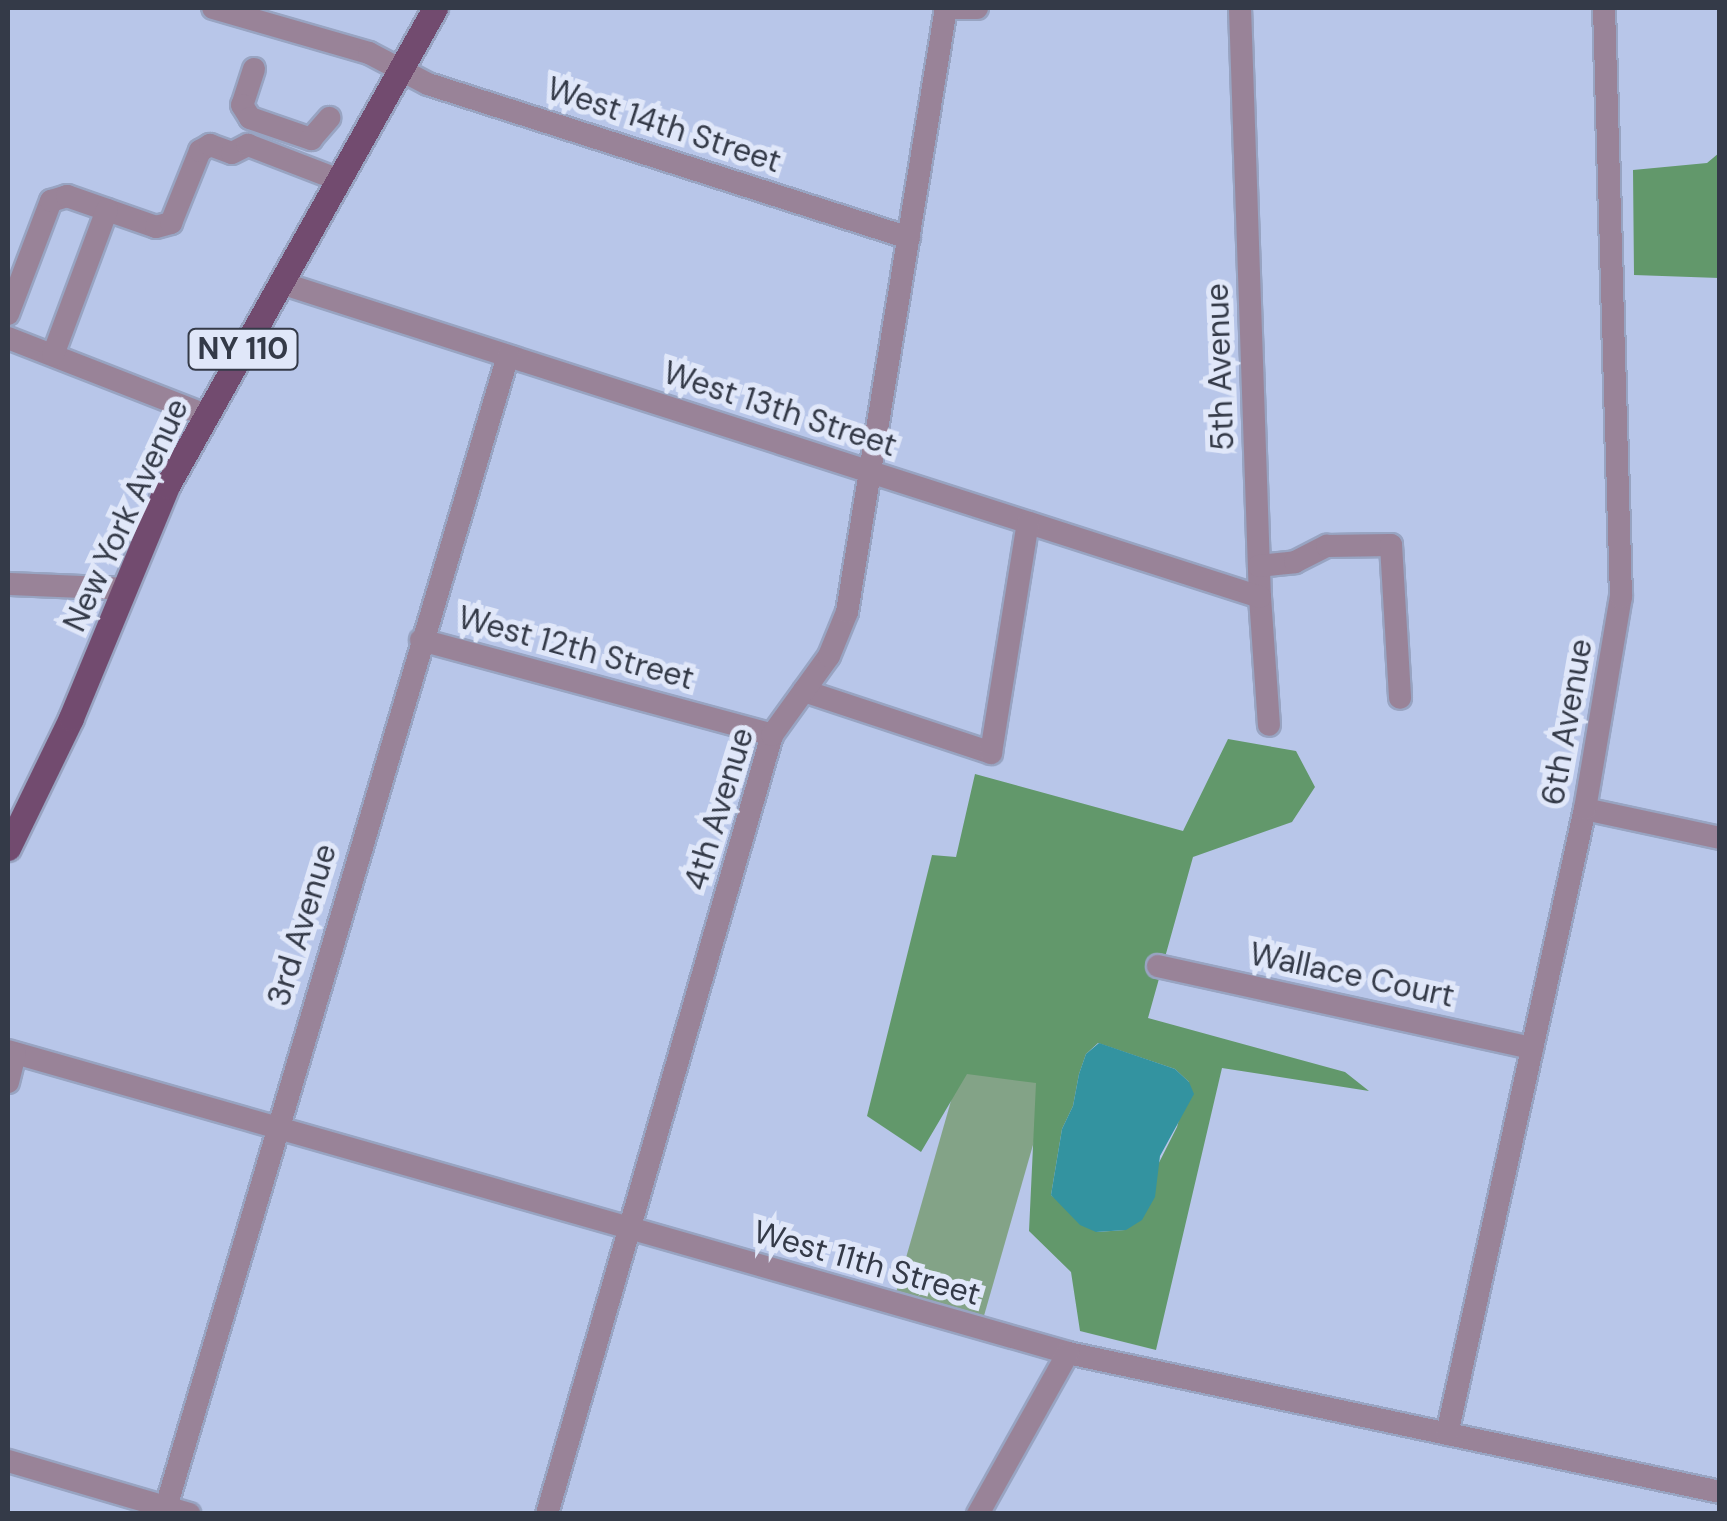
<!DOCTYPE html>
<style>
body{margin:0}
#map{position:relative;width:1727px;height:1521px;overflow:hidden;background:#b8c6e9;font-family:"DM Sans",sans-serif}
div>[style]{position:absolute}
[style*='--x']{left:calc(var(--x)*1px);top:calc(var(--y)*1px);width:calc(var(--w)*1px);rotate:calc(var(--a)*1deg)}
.green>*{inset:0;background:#83a387;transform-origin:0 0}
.forest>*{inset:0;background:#62986b}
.water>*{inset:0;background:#3393a0}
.roads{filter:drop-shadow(2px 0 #98a4c2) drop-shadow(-2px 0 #98a4c2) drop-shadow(0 2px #98a4c2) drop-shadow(0 -2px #98a4c2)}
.minor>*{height:22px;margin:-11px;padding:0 11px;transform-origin:11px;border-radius:11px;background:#998398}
.major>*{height:25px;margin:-12.5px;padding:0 12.5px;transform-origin:12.5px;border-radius:12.5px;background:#724b6f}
span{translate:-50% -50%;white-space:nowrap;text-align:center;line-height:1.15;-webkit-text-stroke:10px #e0e7f9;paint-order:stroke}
.shield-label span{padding:2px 8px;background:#e0e7f9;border:2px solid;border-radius:8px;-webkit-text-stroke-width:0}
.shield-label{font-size:30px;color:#343a48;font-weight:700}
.street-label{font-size:32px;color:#343a48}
.frame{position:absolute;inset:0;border:10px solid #343a48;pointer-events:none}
</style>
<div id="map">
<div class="green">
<i style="left:965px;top:1052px;width:91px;height:251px;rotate:16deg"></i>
</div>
<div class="forest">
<i style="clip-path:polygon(1719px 153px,1719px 278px,1634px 275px,1633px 170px,1707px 163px)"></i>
<i style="clip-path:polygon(evenodd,1228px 739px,1296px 751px,1315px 787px,1292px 822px,1193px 857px,1148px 1018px,1345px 1072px,1369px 1091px,1222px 1068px,1156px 1350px,1080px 1331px,1071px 1272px,1029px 1231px,1036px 1083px,967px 1074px,921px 1152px,867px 1116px,932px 855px,956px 857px,975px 774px,1183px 831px,1228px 739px,1098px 1043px,1175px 1069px,1189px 1082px,1177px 1127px,1125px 1230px,1097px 1232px,1051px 1195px,1062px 1129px,1073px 1106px,1079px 1074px,1086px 1054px,1098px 1043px)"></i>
</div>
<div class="water">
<i style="clip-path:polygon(1099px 1043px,1175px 1069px,1189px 1082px,1194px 1094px,1160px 1156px,1155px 1197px,1142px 1220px,1126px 1230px,1096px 1232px,1080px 1225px,1051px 1195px,1062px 1129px,1073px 1106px,1079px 1074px,1086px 1054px)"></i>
</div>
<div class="roads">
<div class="minor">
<i style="--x:213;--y:8;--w:162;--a:16.1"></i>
<i style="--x:369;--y:53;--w:67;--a:27.7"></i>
<i style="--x:428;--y:84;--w:505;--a:17.75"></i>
<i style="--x:946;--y:8;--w:31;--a:0"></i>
<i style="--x:1240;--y:8;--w:589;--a:88.06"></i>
<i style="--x:1260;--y:597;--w:128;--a:86"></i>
<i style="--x:254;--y:69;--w:38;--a:108"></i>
<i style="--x:242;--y:105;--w:15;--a:58"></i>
<i style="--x:250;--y:118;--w:65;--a:19"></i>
<i style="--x:311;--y:139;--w:28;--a:-49"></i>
<i style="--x:281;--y:283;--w:1028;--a:17.78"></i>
<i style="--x:8;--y:314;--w:121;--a:-69.2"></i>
<i style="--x:51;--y:201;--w:17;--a:-17"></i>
<i style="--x:67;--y:196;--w:94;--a:19.2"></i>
<i style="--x:156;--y:227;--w:16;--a:-15"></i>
<i style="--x:171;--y:223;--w:78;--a:-68.1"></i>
<i style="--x:200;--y:151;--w:12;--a:-31"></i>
<i style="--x:210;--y:145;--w:23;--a:20"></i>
<i style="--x:232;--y:153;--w:18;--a:-27"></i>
<i style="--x:248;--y:145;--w:97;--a:21"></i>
<i style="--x:8;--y:338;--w:212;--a:21.3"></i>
<i style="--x:53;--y:355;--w:155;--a:-69.6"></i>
<i style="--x:1259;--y:566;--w:36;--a:-6"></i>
<i style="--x:1295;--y:562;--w:36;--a:-27"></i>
<i style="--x:1327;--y:546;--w:64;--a:-0.9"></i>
<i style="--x:1391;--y:545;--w:153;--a:86.6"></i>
<i style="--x:8;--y:584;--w:117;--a:2.4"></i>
<i style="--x:421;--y:640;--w:364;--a:15.1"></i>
<i style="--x:804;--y:691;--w:197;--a:18.3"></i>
<i style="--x:991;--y:753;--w:233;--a:-80.9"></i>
<i style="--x:1585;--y:809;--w:138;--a:12.1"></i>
<i style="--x:1158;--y:966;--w:383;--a:12.4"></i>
<i style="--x:8;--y:1051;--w:1102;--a:15.9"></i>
<i style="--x:1068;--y:1353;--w:667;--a:12.03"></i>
<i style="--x:8;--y:1082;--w:29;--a:-76"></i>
<i style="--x:1447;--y:1434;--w:640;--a:-77.55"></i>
<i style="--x:1585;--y:809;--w:215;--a:-80.4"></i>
<i style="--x:1621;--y:597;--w:589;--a:-91.65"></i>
<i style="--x:8;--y:1461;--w:189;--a:16.3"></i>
<i style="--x:164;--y:1514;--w:1208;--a:-73.46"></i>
<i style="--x:547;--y:1514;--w:811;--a:-73.89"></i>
<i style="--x:772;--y:735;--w:97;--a:-54.2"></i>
<i style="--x:829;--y:656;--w:48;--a:-67.8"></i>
<i style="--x:847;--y:612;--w:612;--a:-80.69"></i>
<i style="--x:978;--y:1514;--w:184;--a:-60.8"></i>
</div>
<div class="major">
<i style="--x:8;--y:848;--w:144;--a:-64.1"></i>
<i style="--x:71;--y:718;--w:251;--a:-67.5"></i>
<i style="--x:167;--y:486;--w:548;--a:-60.72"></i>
</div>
</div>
<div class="shield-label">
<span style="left:243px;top:349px">NY 110</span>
</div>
<div class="street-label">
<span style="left:664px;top:125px;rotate:18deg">West 14th Street</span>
<span style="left:1220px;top:367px;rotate:-92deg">5th Avenue</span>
<span style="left:780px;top:409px;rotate:18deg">West 13th Street</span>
<span style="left:126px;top:515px;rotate:-65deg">New York Avenue</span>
<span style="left:576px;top:648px;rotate:15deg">West 12th Street</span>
<span style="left:1567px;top:722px;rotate:-80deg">6th Avenue</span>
<span style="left:719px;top:809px;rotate:-73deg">4th Avenue</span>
<span style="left:302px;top:925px;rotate:-73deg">3rd Avenue</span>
<span style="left:1352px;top:975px;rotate:12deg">Wallace Court</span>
<span style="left:867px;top:1263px;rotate:16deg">West 11th Street</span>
</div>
<div class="frame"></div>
</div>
